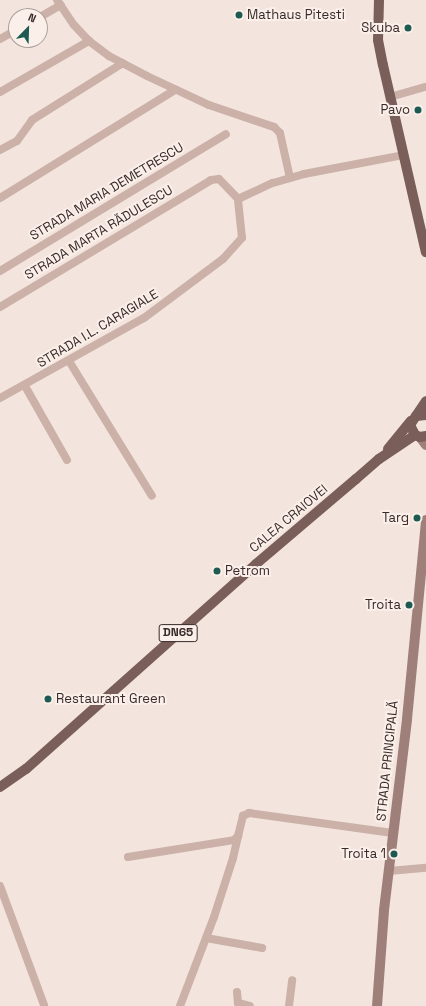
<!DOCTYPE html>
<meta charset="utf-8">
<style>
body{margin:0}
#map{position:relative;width:426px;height:1006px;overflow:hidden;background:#f3e4dd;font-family:"Space Grotesk",sans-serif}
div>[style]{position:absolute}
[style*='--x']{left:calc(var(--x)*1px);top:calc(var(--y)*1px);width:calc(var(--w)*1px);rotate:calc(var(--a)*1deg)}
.minor>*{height:8px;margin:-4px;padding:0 4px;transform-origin:4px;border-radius:4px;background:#cbb1a8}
.secondary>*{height:10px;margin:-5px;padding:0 5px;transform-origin:5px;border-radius:5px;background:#9f7f79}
.primary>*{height:10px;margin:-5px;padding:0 5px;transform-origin:5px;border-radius:5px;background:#7a5e59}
.dots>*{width:11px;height:11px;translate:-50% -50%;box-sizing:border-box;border:2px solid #faefe9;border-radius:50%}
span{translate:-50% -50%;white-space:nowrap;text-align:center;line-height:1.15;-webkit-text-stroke:4px #faefe9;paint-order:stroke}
.shield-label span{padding:1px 3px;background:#faefe9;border:1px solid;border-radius:3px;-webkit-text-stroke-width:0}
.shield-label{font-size:12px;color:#382a28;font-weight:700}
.poi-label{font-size:13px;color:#382a28}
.left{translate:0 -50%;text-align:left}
.right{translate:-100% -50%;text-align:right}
.street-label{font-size:13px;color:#382a28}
.north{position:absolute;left:8px;top:8px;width:40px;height:40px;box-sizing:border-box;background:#faefe9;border:1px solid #aca09c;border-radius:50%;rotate:23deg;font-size:11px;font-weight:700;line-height:16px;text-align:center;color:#382a28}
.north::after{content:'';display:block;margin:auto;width:14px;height:18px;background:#1d5b52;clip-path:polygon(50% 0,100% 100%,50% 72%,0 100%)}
</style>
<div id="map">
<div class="minor">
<i style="--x:57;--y:0;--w:30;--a:56"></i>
<i style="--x:74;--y:25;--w:22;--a:47"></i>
<i style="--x:89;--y:41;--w:25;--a:37"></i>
<i style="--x:109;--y:56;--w:43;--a:27.8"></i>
<i style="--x:147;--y:76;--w:68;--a:25.1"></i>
<i style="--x:209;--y:105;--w:69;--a:18.7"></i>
<i style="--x:274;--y:127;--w:8;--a:45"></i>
<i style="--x:280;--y:133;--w:46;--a:77.5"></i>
<i style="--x:40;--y:17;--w:24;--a:-30"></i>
<i style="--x:0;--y:39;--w:18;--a:-29"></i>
<i style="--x:0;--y:92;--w:103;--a:-29.8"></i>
<i style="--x:390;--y:97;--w:37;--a:-16"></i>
<i style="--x:0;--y:150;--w:19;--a:-28"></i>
<i style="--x:17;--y:141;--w:26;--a:-54"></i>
<i style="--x:32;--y:120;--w:107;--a:-32.1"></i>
<i style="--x:0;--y:198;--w:206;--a:-31.7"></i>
<i style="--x:0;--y:271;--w:264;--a:-31.2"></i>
<i style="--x:0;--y:307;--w:246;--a:-31"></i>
<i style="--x:211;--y:180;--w:8;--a:-7"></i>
<i style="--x:219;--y:179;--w:28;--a:46"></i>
<i style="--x:69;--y:361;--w:158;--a:58.4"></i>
<i style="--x:25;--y:386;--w:85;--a:60.4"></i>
<i style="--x:0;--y:398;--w:165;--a:-29.1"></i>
<i style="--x:144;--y:318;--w:99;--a:-36.8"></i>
<i style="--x:223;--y:259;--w:28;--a:-48"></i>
<i style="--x:242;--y:238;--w:39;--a:-96"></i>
<i style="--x:238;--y:199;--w:38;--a:-25"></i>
<i style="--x:273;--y:183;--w:32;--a:-16"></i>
<i style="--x:304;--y:174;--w:102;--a:-10.8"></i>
<i style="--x:128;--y:857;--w:107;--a:-9.1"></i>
<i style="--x:234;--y:840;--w:6;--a:-45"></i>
<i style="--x:238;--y:836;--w:21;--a:-76"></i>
<i style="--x:243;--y:816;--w:7;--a:-27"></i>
<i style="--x:249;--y:813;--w:145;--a:7.9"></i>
<i style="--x:389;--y:871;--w:37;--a:-5"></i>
<i style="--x:0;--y:886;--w:127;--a:69.7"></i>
<i style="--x:206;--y:938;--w:57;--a:10.1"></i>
<i style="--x:237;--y:992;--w:11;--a:85"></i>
<i style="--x:238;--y:1003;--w:12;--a:14"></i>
<i style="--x:180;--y:1006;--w:95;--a:-69.1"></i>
<i style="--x:214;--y:917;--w:62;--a:-72.1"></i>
<i style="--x:233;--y:858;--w:23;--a:-77"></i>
<i style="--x:289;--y:1006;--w:26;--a:-83"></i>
</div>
<div class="secondary">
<i style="--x:420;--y:437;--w:10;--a:53"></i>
<i style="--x:377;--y:1006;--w:96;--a:-85.8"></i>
<i style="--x:384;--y:910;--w:192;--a:-83.1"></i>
<i style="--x:407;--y:719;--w:200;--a:-84.5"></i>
</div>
<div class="primary">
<i style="--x:379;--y:0;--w:40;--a:91.4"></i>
<i style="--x:378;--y:40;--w:25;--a:79"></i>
<i style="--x:383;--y:65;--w:192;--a:77.1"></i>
<i style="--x:426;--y:415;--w:10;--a:174"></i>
<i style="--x:416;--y:416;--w:11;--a:124"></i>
<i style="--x:410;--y:425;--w:11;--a:63"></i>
<i style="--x:415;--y:435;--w:5;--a:22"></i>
<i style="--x:420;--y:437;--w:6;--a:-9"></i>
<i style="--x:416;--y:416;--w:18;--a:-56"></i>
<i style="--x:388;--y:449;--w:36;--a:-51"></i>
<i style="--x:0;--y:787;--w:32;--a:-35"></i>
<i style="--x:26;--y:769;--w:308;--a:-41.7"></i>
<i style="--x:256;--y:564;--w:131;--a:-40.4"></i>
<i style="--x:356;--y:479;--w:30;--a:-41"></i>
<i style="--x:379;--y:459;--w:43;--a:-33.7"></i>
</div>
<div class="dots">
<i style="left:239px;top:15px;background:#1d5b52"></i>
<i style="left:408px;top:28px;background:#1d5b52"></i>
<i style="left:418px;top:110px;background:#1d5b52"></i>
<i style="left:417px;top:518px;background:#1d5b52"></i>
<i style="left:217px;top:571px;background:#1d5b52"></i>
<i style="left:409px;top:605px;background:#1d5b52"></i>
<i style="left:48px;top:699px;background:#1d5b52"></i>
<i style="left:394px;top:854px;background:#1d5b52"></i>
</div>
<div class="shield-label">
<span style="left:178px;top:633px">DN65</span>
</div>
<div class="poi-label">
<span class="left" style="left:247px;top:15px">Mathaus Pitesti</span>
<span class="right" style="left:400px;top:28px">Skuba</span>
<span class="right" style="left:410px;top:110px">Pavo</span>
<span class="right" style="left:409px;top:518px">Targ</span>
<span class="left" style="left:225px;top:571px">Petrom</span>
<span class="right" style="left:401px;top:605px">Troita</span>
<span class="left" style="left:56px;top:699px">Restaurant Green</span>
<span class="right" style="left:386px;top:854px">Troita 1</span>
</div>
<div class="street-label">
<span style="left:107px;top:192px;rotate:-31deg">STRADA MARIA DEMETRESCU</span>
<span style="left:99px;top:233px;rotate:-31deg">STRADA MARTA RĂDULESCU</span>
<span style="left:98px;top:329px;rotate:-31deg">STRADA I.L. CARAGIALE</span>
<span style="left:289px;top:519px;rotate:-40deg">CALEA CRAIOVEI</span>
<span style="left:388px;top:761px;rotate:-84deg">STRADA PRINCIPALĂ</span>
</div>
<div class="north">N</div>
</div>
